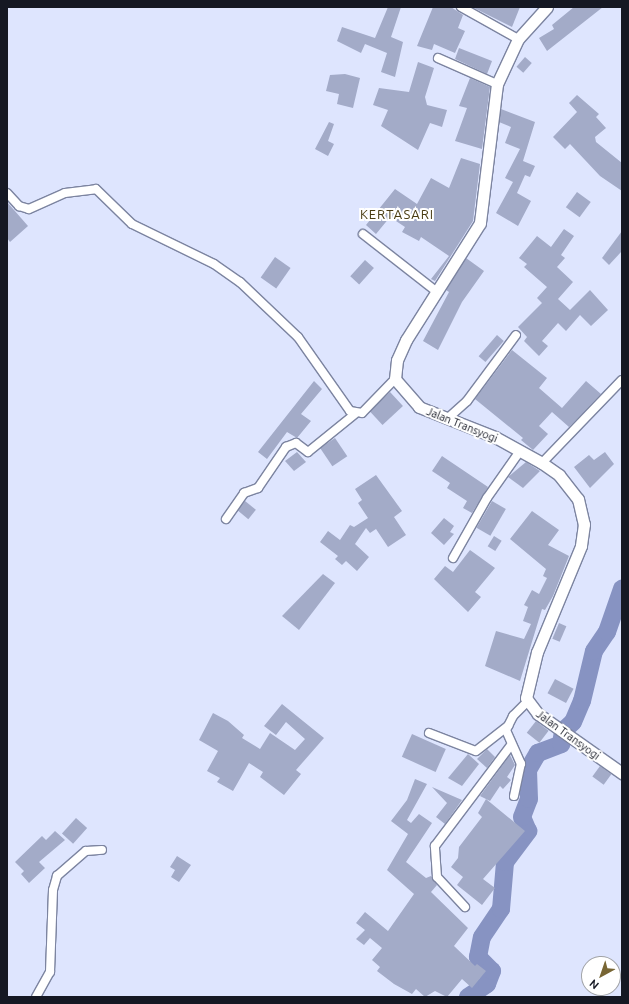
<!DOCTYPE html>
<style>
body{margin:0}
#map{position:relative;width:629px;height:1004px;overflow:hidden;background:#dee5fe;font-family:Ubuntu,sans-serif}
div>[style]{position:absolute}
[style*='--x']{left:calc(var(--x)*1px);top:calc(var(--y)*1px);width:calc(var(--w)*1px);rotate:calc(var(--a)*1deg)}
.river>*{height:18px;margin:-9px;padding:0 9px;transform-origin:9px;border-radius:9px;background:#8793c2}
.building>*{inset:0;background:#a3abc8;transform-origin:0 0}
.roads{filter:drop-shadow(1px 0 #7c84a0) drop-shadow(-1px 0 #7c84a0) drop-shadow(0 1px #7c84a0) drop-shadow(0 -1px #7c84a0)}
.street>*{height:8px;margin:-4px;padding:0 4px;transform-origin:4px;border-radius:4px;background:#fff}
.secondary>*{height:11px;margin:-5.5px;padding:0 5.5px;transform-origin:5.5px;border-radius:5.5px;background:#fff}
span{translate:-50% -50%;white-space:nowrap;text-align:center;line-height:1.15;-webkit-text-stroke:4px #fff;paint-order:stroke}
.street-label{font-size:11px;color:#151823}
.quarter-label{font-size:13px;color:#493c13;letter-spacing:1px}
.frame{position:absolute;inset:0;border:8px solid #151823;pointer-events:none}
.north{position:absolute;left:581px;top:956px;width:40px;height:40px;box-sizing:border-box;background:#fff;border:1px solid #a1a3a7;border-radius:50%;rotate:220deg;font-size:11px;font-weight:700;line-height:16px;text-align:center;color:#151823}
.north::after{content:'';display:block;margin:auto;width:14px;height:18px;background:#786634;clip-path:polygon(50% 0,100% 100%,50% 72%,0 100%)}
</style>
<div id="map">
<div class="river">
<i style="--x:468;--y:997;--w:23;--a:-34"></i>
<i style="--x:487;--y:984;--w:14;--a:-69"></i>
<i style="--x:492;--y:971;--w:20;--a:-135"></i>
<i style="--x:478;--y:957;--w:20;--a:-79"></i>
<i style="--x:482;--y:937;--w:34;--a:-56"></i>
<i style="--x:501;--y:909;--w:47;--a:-85.1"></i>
<i style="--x:505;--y:862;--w:39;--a:-53"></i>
<i style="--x:528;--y:831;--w:15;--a:-113"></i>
<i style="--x:522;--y:817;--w:19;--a:-69"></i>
<i style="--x:529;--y:799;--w:29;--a:-92"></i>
<i style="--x:528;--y:770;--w:20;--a:-60"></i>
<i style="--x:538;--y:753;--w:25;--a:-21"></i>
<i style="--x:561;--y:744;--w:13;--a:-81"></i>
<i style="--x:563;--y:731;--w:13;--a:-42"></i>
<i style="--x:573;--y:722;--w:23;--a:-67"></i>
<i style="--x:582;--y:701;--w:51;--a:-76.5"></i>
<i style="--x:594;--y:651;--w:23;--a:-56"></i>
<i style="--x:607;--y:632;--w:46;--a:-70.8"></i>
</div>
<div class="building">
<i style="clip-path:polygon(388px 7px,401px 7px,391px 37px,403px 42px,395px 77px,381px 72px,387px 53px,365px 44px,361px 53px,337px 41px,342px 27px,375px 38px)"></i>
<i style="clip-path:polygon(433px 7px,451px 7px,463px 15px,458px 28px,465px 31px,455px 53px,434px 44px,432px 50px,417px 46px)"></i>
<i style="clip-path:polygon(472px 7px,520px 7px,512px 27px)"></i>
<i style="clip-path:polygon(574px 7px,603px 7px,547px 51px,539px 38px,554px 29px,552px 25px)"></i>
<i style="clip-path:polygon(459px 48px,492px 61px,487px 74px,455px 59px)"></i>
<i style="left:525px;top:57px;width:9px;height:13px;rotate:41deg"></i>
<i style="clip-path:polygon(418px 62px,434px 68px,425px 97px,427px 105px,447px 110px,442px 127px,430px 123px,418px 150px,381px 126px,388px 110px,373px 105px,379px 88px,409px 92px)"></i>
<i style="clip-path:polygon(345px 74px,360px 78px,353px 108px,337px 104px,339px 94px,326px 91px,330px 75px)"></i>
<i style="clip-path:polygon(470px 78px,490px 87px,482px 149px,455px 141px,467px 108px,459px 106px)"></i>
<i style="clip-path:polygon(577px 95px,599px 114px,596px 117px,606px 128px,595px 137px,596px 142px,622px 163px,622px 191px,600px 176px,570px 144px,565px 149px,553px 137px,577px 112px,569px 103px)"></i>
<i style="clip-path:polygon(501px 109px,535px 122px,523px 161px,535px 166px,530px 177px,525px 175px,517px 193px,531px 201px,518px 226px,496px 213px,513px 182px,505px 178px,520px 149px,505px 143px,511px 127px,499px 122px)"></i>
<i style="clip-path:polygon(329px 122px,334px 124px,328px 141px,334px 144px,328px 156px,315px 149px)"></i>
<i style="clip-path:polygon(461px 158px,480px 164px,473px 221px,435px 281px,431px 279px,449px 256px,421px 237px,419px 241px,402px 232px,405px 227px,390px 217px,376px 234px,366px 225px,395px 189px,417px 204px,431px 178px,449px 188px)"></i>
<i style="left:577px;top:192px;width:17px;height:19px;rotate:36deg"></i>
<i style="clip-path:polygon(7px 202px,28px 226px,10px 242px,7px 238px)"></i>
<i style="clip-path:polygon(564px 229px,574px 236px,561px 255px,565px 258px,557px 267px,573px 282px,558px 299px,570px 310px,590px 290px,608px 310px,591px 326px,580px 315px,566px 331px,558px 323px,542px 341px,548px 346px,539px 356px,524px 341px,527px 337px,518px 327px,542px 303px,537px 298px,547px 287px,524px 267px,527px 264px,519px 258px,537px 236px,551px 247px)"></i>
<i style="clip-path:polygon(622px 231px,622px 251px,609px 265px,602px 258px)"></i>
<i style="left:275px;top:257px;width:19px;height:25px;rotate:35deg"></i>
<i style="clip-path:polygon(466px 258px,484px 271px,462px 302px,438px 350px,423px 341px,449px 292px,446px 290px)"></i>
<i style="left:365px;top:260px;width:12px;height:22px;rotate:42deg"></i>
<i style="left:497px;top:335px;width:9px;height:28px;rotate:41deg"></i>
<i style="clip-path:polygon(512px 350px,547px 378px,539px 388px,562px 408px,586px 381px,601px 394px,569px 427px,552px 412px,539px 426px,548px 434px,533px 450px,521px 440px,523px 438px,475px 399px)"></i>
<i style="clip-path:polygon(314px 381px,322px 389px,301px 414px,311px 421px,297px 438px,287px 432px,267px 459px,258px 452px)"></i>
<i style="left:390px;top:392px;width:19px;height:28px;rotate:47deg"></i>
<i style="left:335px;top:438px;width:22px;height:18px;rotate:56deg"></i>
<i style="clip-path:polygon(297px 452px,306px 462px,294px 471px,285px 461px)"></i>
<i style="clip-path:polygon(605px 452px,614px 464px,590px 488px,574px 467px,589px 455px,594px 460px)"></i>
<i style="clip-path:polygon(442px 456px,488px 487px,472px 513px,463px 508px,467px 501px,447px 488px,450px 483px,432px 471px)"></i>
<i style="clip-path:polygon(526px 462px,540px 471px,523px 488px,508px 477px)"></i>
<i style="clip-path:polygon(376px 475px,402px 511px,394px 517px,406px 535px,388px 547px,376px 529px,370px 533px,366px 528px,355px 544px,369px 557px,357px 571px,346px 561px,342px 565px,335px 559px,338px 556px,320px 542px,328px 531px,340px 540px,350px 525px,354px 527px,368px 518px,358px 503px,362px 500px,355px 489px)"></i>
<i style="left:245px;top:501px;width:14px;height:12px;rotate:39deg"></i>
<i style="left:492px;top:501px;width:16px;height:31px;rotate:30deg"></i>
<i style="clip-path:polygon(532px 511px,559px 530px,548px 545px,569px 556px,553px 596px,545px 610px,542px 609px,520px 681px,485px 666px,496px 631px,524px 639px,531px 624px,523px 621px,528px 607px,524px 605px,532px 590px,539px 594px,547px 578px,543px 576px,546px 569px,510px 539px)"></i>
<i style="clip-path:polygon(444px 518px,454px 526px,450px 532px,454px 534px,444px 545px,431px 533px)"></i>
<i style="left:494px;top:536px;width:9px;height:12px;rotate:32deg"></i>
<i style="clip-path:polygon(470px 550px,495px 568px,475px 592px,481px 597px,468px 612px,434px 579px,445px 566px,453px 572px)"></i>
<i style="clip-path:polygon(323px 574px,335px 583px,299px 630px,282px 616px)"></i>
<i style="left:559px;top:623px;width:8px;height:17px;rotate:23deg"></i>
<i style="left:555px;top:679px;width:21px;height:16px;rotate:28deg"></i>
<i style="clip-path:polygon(282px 704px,324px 738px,296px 770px,301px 774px,284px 795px,260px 777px,263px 772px,249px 763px,233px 791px,217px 782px,220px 778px,207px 771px,218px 751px,199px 740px,213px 713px,228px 721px,244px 735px,242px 738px,260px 749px,270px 733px,295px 750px,305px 739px,286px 722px,276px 735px,264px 726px)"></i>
<i style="left:536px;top:721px;width:16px;height:15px;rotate:38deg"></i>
<i style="left:412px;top:734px;width:37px;height:25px;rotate:24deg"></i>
<i style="clip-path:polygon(487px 749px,495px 757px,487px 768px,477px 759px)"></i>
<i style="clip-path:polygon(468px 754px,479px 764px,462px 786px,448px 778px)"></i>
<i style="clip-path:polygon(510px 755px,515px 765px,507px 777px,511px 780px,503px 789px,500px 786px,490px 801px,480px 796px)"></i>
<i style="left:600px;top:766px;width:14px;height:13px;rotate:36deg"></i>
<i style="clip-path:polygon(415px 779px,427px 784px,407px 820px,411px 823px,419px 814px,432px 823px,406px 862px,426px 878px,431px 876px,437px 885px,431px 892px,468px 928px,454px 946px,475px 966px,477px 964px,486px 971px,472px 988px,462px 979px,447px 997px,435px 991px,425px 997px,416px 989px,412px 994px,394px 984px,377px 971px,380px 967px,372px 960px,382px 948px,370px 938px,364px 945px,356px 939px,365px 930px,356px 923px,365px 912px,388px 931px,414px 894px,387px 870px,408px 834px,391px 821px,407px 800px)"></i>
<i style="clip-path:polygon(432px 787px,462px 800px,445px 824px,436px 817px,447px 803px)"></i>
<i style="clip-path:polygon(486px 799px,525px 831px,483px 879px,495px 888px,482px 905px,457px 885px,463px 877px,451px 867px,458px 858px,459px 847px,482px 817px,478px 813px)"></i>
<i style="left:76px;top:818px;width:15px;height:21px;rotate:42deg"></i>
<i style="clip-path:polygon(55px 831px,65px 840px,39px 862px,45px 868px,29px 883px,21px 874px,24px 871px,15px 862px,42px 836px,46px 840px)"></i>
<i style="clip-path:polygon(177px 856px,191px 865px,179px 882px,171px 877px,175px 870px,170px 867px)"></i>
</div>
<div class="roads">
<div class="street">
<i style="--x:461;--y:7;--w:65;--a:29.3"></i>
<i style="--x:438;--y:58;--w:64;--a:23.8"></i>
<i style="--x:7;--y:193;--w:18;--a:47"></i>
<i style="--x:19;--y:206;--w:10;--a:17"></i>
<i style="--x:29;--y:209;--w:39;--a:-24"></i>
<i style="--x:65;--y:193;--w:31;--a:-7"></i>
<i style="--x:96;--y:189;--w:50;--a:44.2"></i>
<i style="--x:132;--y:224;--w:91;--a:26"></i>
<i style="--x:214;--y:264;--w:32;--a:35"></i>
<i style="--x:240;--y:282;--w:80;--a:43.5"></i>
<i style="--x:298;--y:337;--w:90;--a:54.9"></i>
<i style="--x:350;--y:411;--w:12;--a:9"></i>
<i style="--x:362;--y:413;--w:47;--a:-45.9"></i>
<i style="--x:363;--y:234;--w:94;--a:38.1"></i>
<i style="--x:447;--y:419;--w:27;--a:-42"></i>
<i style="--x:467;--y:401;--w:82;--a:-53.4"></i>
<i style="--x:542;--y:463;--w:115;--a:-46.1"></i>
<i style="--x:226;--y:519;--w:32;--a:-55"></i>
<i style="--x:244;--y:493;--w:15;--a:-20"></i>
<i style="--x:258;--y:488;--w:50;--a:-55.7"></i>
<i style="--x:286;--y:447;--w:11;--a:-22"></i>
<i style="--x:296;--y:443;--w:15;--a:37"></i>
<i style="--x:308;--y:452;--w:60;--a:-39"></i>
<i style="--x:453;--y:558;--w:69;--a:-60.5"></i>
<i style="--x:487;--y:498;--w:57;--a:-54.9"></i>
<i style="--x:429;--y:733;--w:50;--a:21"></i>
<i style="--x:476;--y:751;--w:41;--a:-38"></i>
<i style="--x:514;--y:796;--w:33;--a:-78"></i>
<i style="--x:521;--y:764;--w:37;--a:-114"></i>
<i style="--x:506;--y:730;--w:16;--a:-63"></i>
<i style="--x:513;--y:716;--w:20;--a:-45"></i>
<i style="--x:465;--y:907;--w:41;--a:-133"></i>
<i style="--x:437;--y:877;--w:31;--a:-94"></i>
<i style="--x:435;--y:846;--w:126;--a:-53"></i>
<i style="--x:36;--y:997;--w:29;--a:-61"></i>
<i style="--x:50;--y:972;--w:82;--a:-87.9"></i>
<i style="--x:53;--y:890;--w:15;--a:-74"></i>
<i style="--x:57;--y:876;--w:38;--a:-41"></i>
<i style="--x:86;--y:851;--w:16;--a:-4"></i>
</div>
<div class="secondary">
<i style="--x:547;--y:7;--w:43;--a:132.2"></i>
<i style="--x:518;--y:39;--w:50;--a:115"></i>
<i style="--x:497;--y:84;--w:140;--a:97"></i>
<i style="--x:480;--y:223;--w:138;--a:122.3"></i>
<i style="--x:406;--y:340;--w:22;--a:114"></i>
<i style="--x:397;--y:360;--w:19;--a:96"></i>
<i style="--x:395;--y:379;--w:37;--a:49"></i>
<i style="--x:419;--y:407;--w:82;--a:21.5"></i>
<i style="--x:495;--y:437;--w:54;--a:29"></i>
<i style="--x:542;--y:463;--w:21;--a:35"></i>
<i style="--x:559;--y:475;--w:31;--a:52"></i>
<i style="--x:578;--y:499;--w:26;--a:77"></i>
<i style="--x:584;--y:524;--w:22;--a:98"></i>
<i style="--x:581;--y:546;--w:115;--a:112.5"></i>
<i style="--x:537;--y:652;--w:47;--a:103.4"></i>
<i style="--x:526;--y:698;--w:20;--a:53"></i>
<i style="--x:538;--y:714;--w:103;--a:35.1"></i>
</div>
</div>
<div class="street-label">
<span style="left:462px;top:425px;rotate:22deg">Jalan Transyogi</span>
<span style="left:568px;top:735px;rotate:36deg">Jalan Transyogi</span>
</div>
<div class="quarter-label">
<span style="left:397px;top:214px">KERTASARI</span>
</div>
<div class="frame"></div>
<div class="north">N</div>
</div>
